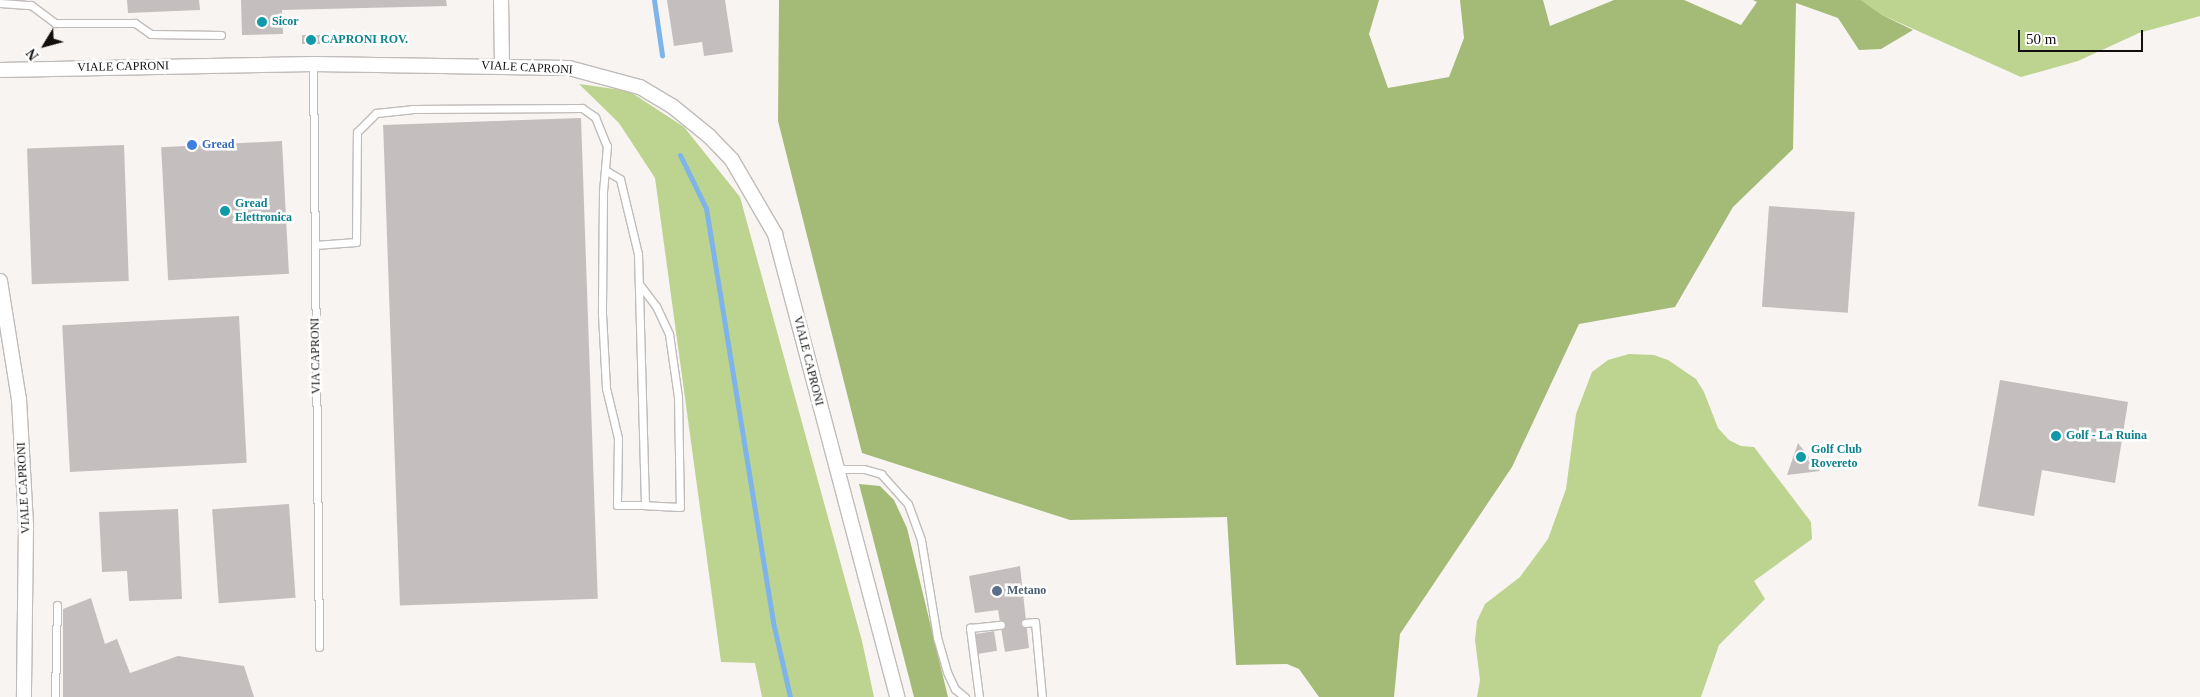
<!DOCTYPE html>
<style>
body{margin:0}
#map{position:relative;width:2200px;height:697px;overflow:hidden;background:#f8f4f1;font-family:"Times New Roman",serif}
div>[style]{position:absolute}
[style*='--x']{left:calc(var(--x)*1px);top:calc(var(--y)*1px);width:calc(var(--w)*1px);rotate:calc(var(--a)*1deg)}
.green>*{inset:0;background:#bcd48f}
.forest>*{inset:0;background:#a4bb77}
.stream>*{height:5px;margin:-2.5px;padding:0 2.5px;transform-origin:2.5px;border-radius:2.5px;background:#7eb4e9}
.building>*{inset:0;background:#c4bfbe;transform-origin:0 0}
.roads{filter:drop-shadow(1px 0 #c0bcba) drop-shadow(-1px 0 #c0bcba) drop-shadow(0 1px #c0bcba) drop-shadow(0 -1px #c0bcba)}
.service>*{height:7px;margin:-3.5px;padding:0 3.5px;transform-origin:3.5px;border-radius:3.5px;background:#fff}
.minor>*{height:14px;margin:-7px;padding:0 7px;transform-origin:7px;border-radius:7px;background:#fff}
.dots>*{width:14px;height:14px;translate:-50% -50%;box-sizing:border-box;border:2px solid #fff;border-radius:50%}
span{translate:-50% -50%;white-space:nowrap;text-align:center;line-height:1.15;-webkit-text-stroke:5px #fff;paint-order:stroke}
.culture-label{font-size:12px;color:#0d838f;font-weight:700}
.left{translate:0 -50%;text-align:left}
.street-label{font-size:12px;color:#11100f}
.shop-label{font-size:12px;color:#366cbe;font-weight:700}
.service-label{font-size:12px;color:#4e5e75;font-weight:700}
.north{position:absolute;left:20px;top:20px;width:50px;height:50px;-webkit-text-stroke:4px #fff;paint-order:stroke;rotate:233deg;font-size:14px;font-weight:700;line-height:20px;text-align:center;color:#11100f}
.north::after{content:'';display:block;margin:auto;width:18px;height:22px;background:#11100f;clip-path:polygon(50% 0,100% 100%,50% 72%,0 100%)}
.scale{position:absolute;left:2018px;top:30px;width:125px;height:22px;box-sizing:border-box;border:2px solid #11100f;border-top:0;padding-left:6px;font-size:15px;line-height:18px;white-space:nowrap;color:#11100f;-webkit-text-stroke:4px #fff;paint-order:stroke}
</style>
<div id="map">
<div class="green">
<i style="clip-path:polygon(1861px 0,2200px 0,2200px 16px,2139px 33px,2078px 61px,2021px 77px,1882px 15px)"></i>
<i style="clip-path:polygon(579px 84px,629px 91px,684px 127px,740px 197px,862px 641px,874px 697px,762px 697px,755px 663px,721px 662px,655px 178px,619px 123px)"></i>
<i style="clip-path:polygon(1629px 354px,1654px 355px,1668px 360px,1696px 379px,1704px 392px,1718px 428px,1729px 440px,1741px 446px,1754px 447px,1811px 522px,1812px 539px,1754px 581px,1765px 599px,1719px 645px,1701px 697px,1477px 697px,1480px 680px,1475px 640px,1477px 621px,1485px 604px,1520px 577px,1548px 539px,1566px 489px,1576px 414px,1592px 372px,1608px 360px)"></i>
</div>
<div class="forest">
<i style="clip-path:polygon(779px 0,1379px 0,1369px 34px,1388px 88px,1449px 77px,1464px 38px,1460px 0,1543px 0,1550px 26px,1614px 0,1684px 0,1741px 25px,1757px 2px,1753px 0,1861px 0,1882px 15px,1913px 30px,1881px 49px,1859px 50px,1838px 18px,1796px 3px,1793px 149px,1733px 207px,1675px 307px,1579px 324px,1512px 467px,1400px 634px,1394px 697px,1319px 697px,1299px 669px,1287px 664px,1236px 665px,1227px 517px,1070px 520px,862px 453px,778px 121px)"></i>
<i style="clip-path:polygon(859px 484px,880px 486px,894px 500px,907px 528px,948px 697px,914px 697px)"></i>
</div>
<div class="stream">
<i style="--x:654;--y:0;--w:56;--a:81.7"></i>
<i style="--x:680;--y:155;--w:59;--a:63.9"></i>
<i style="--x:706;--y:208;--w:419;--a:80.8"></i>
<i style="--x:773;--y:622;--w:77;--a:77.2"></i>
</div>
<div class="building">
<i style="clip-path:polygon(127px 0,199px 0,200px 10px,128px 13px)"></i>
<i style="clip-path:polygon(241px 0,446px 0,447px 6px,282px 10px,283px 34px,242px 35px)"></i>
<i style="clip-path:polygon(667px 0,725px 0,733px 52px,704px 56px,702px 42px,674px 46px)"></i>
<i style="left:320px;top:35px;width:9px;height:18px;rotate:90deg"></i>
<i style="left:581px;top:118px;width:481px;height:198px;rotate:88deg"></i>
<i style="left:282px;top:141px;width:133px;height:121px;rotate:87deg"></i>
<i style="left:124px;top:145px;width:136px;height:97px;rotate:88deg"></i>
<i style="left:1769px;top:206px;width:86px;height:101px;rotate:4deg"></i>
<i style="left:239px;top:316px;width:147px;height:177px;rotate:87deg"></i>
<i style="clip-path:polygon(2000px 380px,2128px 402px,2115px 483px,2042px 470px,2034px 516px,1978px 506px)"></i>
<i style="clip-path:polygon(1798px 443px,1820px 471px,1787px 475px)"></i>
<i style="left:289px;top:504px;width:94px;height:77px;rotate:86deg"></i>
<i style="clip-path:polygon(178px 509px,182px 599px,129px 601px,127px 571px,102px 572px,99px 512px)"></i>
<i style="clip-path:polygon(1020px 566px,1029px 648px,1005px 652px,998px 610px,975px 613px,969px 576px)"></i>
<i style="clip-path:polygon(91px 598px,105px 644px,117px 639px,130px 673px,178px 656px,244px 666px,254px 697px,63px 697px,63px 609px)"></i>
<i style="left:994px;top:631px;width:20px;height:20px;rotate:81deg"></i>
</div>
<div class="roads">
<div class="service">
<i style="--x:0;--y:3;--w:31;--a:4"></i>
<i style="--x:31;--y:5;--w:30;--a:37"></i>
<i style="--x:55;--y:23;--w:80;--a:0"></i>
<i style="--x:135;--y:23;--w:19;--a:35"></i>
<i style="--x:151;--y:34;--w:70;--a:0.8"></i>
<i style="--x:313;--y:64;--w:583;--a:89.41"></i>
<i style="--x:315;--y:245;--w:41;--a:-4.2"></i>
<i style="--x:356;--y:242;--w:110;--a:-89.5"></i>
<i style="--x:357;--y:132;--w:27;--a:-45"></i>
<i style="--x:376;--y:113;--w:36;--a:-6"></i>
<i style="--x:412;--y:109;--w:170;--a:-0.3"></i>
<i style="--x:582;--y:108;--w:16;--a:35"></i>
<i style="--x:595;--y:117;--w:31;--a:68"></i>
<i style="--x:607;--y:146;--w:46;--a:95"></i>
<i style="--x:603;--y:192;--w:122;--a:90.5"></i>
<i style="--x:602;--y:314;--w:74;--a:86.9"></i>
<i style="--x:606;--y:388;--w:51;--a:76.5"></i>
<i style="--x:618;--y:438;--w:67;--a:90.9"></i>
<i style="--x:617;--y:505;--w:28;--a:0"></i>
<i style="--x:645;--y:505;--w:251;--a:-91.6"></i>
<i style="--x:638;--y:254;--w:77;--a:-103.5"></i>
<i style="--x:620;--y:179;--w:17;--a:-149"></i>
<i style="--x:640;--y:285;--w:26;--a:53"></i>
<i style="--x:656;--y:306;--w:31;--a:65"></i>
<i style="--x:669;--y:334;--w:64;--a:81.9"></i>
<i style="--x:678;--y:397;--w:110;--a:89"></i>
<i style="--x:680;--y:507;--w:35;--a:-177"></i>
<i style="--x:839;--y:469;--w:25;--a:0"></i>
<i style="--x:864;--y:469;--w:18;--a:16"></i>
<i style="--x:881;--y:474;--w:40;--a:48"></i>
<i style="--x:908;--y:504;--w:38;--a:70"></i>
<i style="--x:921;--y:540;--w:98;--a:80.6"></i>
<i style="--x:937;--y:637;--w:36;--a:74"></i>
<i style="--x:947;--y:672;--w:19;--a:65"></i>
<i style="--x:955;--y:689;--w:13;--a:39"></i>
<i style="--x:1025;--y:623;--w:10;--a:-6"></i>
<i style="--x:1035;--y:622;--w:75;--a:84.7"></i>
<i style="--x:55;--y:697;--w:92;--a:-88.8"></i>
<i style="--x:979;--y:697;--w:70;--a:-97.4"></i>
<i style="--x:970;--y:628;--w:31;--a:-6"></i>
</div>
<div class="minor">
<i style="--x:501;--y:0;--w:66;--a:89.1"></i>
<i style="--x:0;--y:70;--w:313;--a:-1.1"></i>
<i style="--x:313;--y:64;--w:256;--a:0.9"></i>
<i style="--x:569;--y:68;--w:73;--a:15"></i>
<i style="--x:640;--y:87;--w:37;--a:31"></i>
<i style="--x:672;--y:106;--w:48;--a:39"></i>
<i style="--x:709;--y:136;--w:33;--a:46"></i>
<i style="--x:732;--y:160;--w:86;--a:59.8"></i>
<i style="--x:775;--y:234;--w:479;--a:75.2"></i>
<i style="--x:0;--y:281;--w:120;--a:80.9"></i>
<i style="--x:19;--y:399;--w:127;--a:86.8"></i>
<i style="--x:26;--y:526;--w:171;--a:90.7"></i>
</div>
</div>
<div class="dots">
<i style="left:262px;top:22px;background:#0f9aa8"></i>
<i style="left:311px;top:40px;background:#0f9aa8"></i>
<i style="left:192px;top:145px;background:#3f7fe0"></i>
<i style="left:225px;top:211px;background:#0f9aa8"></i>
<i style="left:2056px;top:436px;background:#0f9aa8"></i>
<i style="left:1801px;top:457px;background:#0f9aa8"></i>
<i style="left:997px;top:591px;background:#5c6f8a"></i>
</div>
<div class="culture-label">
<span class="left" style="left:272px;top:22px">Sicor</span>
<span class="left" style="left:321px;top:40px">CAPRONI ROV.</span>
<span class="left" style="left:235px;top:211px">Gread<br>Elettronica</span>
<span class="left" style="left:2066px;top:436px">Golf - La Ruina</span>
<span class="left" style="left:1811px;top:457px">Golf Club<br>Rovereto</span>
</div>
<div class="street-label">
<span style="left:123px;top:67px;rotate:-1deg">VIALE CAPRONI</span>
<span style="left:527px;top:68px;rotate:3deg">VIALE CAPRONI</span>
<span style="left:316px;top:356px;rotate:-91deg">VIA CAPRONI</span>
<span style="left:808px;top:361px;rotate:76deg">VIALE CAPRONI</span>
<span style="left:24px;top:488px;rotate:-93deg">VIALE CAPRONI</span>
</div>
<div class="shop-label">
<span class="left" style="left:202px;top:145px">Gread</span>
</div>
<div class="service-label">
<span class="left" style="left:1007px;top:591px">Metano</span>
</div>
<div class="north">N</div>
<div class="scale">50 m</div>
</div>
